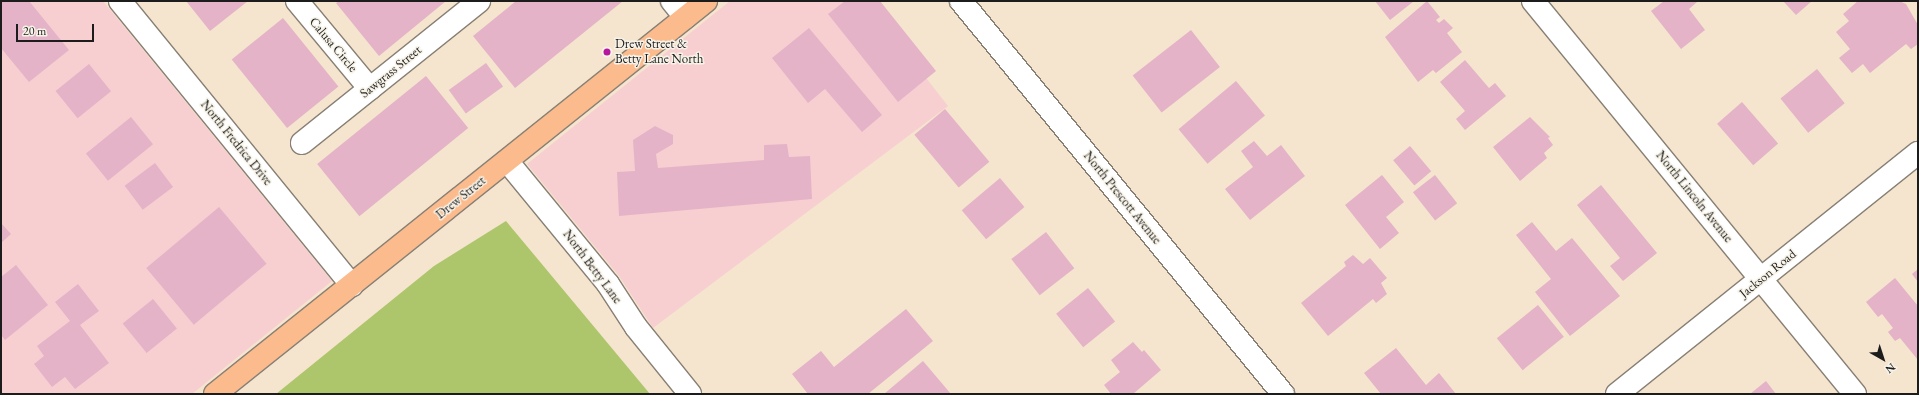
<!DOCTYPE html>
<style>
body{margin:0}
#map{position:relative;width:1919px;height:395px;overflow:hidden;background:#f5e4ce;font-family:"EB Garamond",serif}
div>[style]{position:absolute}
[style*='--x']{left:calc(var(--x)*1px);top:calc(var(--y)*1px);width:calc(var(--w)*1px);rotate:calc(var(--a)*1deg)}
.built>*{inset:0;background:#f7cfd0}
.green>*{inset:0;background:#adc56b}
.building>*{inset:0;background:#e4b3c8;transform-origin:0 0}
.roads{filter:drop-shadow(1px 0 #888075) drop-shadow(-1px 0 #888075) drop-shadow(0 1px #888075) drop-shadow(0 -1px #888075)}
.minor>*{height:22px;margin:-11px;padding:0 11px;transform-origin:11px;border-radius:11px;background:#fff}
.major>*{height:22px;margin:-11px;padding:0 11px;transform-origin:11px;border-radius:11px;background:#fbbb8d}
.dots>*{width:11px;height:11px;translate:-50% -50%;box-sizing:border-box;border:2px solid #f7f3e8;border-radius:50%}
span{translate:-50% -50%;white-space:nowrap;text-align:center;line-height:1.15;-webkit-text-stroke:3px #f7f3e8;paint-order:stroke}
.street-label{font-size:13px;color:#1c1c1c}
.poi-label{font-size:13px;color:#1c1c1c}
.left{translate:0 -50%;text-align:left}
.frame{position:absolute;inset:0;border:2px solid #1c1c1c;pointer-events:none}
.north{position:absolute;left:1863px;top:339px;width:40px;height:40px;-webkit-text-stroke:3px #f7f3e8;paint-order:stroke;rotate:141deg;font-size:11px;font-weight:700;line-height:16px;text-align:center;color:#1c1c1c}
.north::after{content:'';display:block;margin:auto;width:14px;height:18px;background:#1c1c1c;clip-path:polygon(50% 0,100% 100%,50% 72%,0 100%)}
.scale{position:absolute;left:16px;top:24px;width:78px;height:18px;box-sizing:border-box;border:2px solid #1c1c1c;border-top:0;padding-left:5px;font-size:12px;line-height:14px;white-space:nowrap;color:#1c1c1c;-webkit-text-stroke:3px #f7f3e8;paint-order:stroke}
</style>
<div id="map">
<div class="built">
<i style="clip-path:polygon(1px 1px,103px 1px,332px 281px,192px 394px,1px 394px)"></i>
<i style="clip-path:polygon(730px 1px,866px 1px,948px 106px,653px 328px,619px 276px,527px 164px)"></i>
</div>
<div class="green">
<i style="clip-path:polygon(506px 221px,650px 394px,276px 394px,434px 266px)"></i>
</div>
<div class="building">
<i style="clip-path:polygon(1px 1px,29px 1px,69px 50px,29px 82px,1px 48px)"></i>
<i style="clip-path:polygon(186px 1px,248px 1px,210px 31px)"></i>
<i style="clip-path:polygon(339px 1px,446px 1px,379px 56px,336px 3px)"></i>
<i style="clip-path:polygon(516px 1px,623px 1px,515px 88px,473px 36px)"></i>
<i style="clip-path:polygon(845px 1px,880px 1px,936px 71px,898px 102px,828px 14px)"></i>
<i style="clip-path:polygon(1375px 1px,1414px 1px,1390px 20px)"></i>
<i style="clip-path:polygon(1427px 1px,1440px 17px,1436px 20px,1439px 23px,1444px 19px,1453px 28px,1447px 33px,1462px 52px,1436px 73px,1433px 70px,1418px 82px,1385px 37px)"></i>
<i style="clip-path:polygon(1664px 1px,1697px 2px,1689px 9px,1705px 30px,1681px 49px,1651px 11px)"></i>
<i style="clip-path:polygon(1783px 1px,1812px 1px,1796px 15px)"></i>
<i style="clip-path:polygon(1858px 1px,1899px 1px,1906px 4px,1918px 25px,1918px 44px,1911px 49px,1906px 44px,1870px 73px,1863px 64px,1852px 73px,1839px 58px,1850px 49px,1836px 32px,1849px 21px,1843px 14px)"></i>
<i style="left:283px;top:18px;width:88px;height:66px;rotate:51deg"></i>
<i style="clip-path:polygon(809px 28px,882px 115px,862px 132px,825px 89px,808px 103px,772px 58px)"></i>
<i style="left:1191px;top:30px;width:47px;height:74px;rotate:52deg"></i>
<i style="clip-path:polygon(1465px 60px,1489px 88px,1495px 83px,1506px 96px,1465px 130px,1456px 119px,1465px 111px,1440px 82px)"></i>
<i style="left:486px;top:63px;width:29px;height:46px;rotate:54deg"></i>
<i style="left:89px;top:64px;width:35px;height:43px;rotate:51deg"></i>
<i style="left:1817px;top:69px;width:44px;height:47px;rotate:51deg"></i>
<i style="left:426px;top:76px;width:67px;height:140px;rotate:51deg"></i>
<i style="left:1236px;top:81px;width:45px;height:75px;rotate:50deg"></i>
<i style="left:1742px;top:102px;width:55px;height:33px;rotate:49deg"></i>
<i style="left:945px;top:109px;width:69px;height:40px;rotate:50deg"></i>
<i style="left:131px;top:117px;width:35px;height:58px;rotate:51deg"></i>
<i style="clip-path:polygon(1530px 117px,1550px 137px,1548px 138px,1553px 145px,1544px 153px,1547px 158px,1520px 181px,1493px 147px)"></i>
<i style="clip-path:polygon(655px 126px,673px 135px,673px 144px,656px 154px,658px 168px,764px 160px,764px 145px,787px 144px,789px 157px,810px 156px,812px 199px,619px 216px,617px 172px,635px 171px,633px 140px)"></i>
<i style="clip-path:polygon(1254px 141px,1267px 156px,1281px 145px,1305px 176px,1250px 220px,1225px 189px,1253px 167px,1241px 151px)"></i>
<i style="left:1410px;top:146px;width:33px;height:22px;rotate:50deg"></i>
<i style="left:155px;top:163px;width:30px;height:38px;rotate:53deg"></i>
<i style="clip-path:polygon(1382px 175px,1404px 202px,1386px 217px,1399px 233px,1380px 249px,1345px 205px)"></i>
<i style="left:1435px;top:175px;width:36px;height:28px;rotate:52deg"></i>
<i style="left:1000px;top:178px;width:38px;height:50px;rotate:50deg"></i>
<i style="clip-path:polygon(1601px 185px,1657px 253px,1623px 281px,1610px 266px,1620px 258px,1577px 205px)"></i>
<i style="left:219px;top:207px;width:74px;height:95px;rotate:50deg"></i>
<i style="clip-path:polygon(1532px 222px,1556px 251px,1572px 238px,1620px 296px,1570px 336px,1535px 292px,1551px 279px,1516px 235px)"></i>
<i style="clip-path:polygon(1px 223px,11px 234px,1px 243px)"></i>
<i style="left:1046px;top:232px;width:46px;height:44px;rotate:52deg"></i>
<i style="clip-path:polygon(1353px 255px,1363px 264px,1370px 258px,1387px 278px,1381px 283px,1387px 294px,1376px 303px,1373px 299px,1328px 336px,1301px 303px,1346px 266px,1344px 262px)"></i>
<i style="clip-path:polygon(16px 265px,48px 305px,5px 340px,1px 335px,1px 277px)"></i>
<i style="clip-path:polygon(1918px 269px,1918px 282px,1912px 274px)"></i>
<i style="clip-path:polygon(1895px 278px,1918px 306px,1918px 360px,1900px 338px,1895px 341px,1888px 332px,1893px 328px,1882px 314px,1878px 317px,1866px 302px)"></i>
<i style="clip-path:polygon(78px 284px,99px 311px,80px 325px,109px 363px,75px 389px,65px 377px,52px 387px,34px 364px,44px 356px,37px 346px,70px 321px,55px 302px)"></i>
<i style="left:1088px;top:288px;width:43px;height:41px;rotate:51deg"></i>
<i style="left:153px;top:299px;width:38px;height:39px;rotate:51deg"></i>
<i style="left:1538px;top:305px;width:41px;height:53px;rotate:51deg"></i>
<i style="clip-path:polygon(906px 309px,933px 341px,868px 394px,808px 394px,792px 374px,821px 351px,834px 367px)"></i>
<i style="clip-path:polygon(1133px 342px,1142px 352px,1144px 350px,1161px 370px,1133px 394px,1111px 394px,1104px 385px,1120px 372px,1111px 360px)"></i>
<i style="clip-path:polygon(1396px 348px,1426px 385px,1439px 373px,1456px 394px,1381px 394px,1364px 373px)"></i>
<i style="clip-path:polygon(923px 361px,951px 394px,884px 394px)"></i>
<i style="clip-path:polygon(1766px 381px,1776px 394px,1750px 394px)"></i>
</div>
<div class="roads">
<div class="minor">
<i style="--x:120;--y:1;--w:367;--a:50.8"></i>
<i style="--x:297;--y:1;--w:114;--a:50.3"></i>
<i style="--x:672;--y:1;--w:21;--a:51"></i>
<i style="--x:961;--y:1;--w:508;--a:50.67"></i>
<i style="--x:1533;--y:1;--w:508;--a:50.67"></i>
<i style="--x:302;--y:143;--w:227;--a:-38.7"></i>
<i style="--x:507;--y:161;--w:159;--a:50.6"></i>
<i style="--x:608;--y:284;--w:51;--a:56.9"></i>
<i style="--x:636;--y:327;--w:86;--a:51.1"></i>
<i style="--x:1617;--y:394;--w:386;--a:-38.7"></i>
</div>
<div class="major">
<i style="--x:215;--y:394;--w:629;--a:-38.67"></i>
</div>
</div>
<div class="dots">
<i style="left:607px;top:52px;background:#b5179e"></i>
</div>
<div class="street-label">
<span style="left:333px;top:45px;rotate:50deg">Calusa Circle</span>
<span style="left:391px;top:72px;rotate:-39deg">Sawgrass Street</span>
<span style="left:236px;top:143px;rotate:51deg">North Fredrica Drive</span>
<span style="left:1694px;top:197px;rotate:51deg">North Lincoln Avenue</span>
<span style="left:461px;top:198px;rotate:-39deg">Drew Street</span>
<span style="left:1122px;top:198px;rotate:51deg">North Prescott Avenue</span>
<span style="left:592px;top:267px;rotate:53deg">North Betty Lane</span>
<span style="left:1768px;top:274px;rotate:-39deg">Jackson Road</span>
</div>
<div class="poi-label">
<span class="left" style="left:615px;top:52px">Drew Street &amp;<br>Betty Lane North</span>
</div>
<div class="frame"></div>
<div class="north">N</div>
<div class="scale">20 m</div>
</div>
